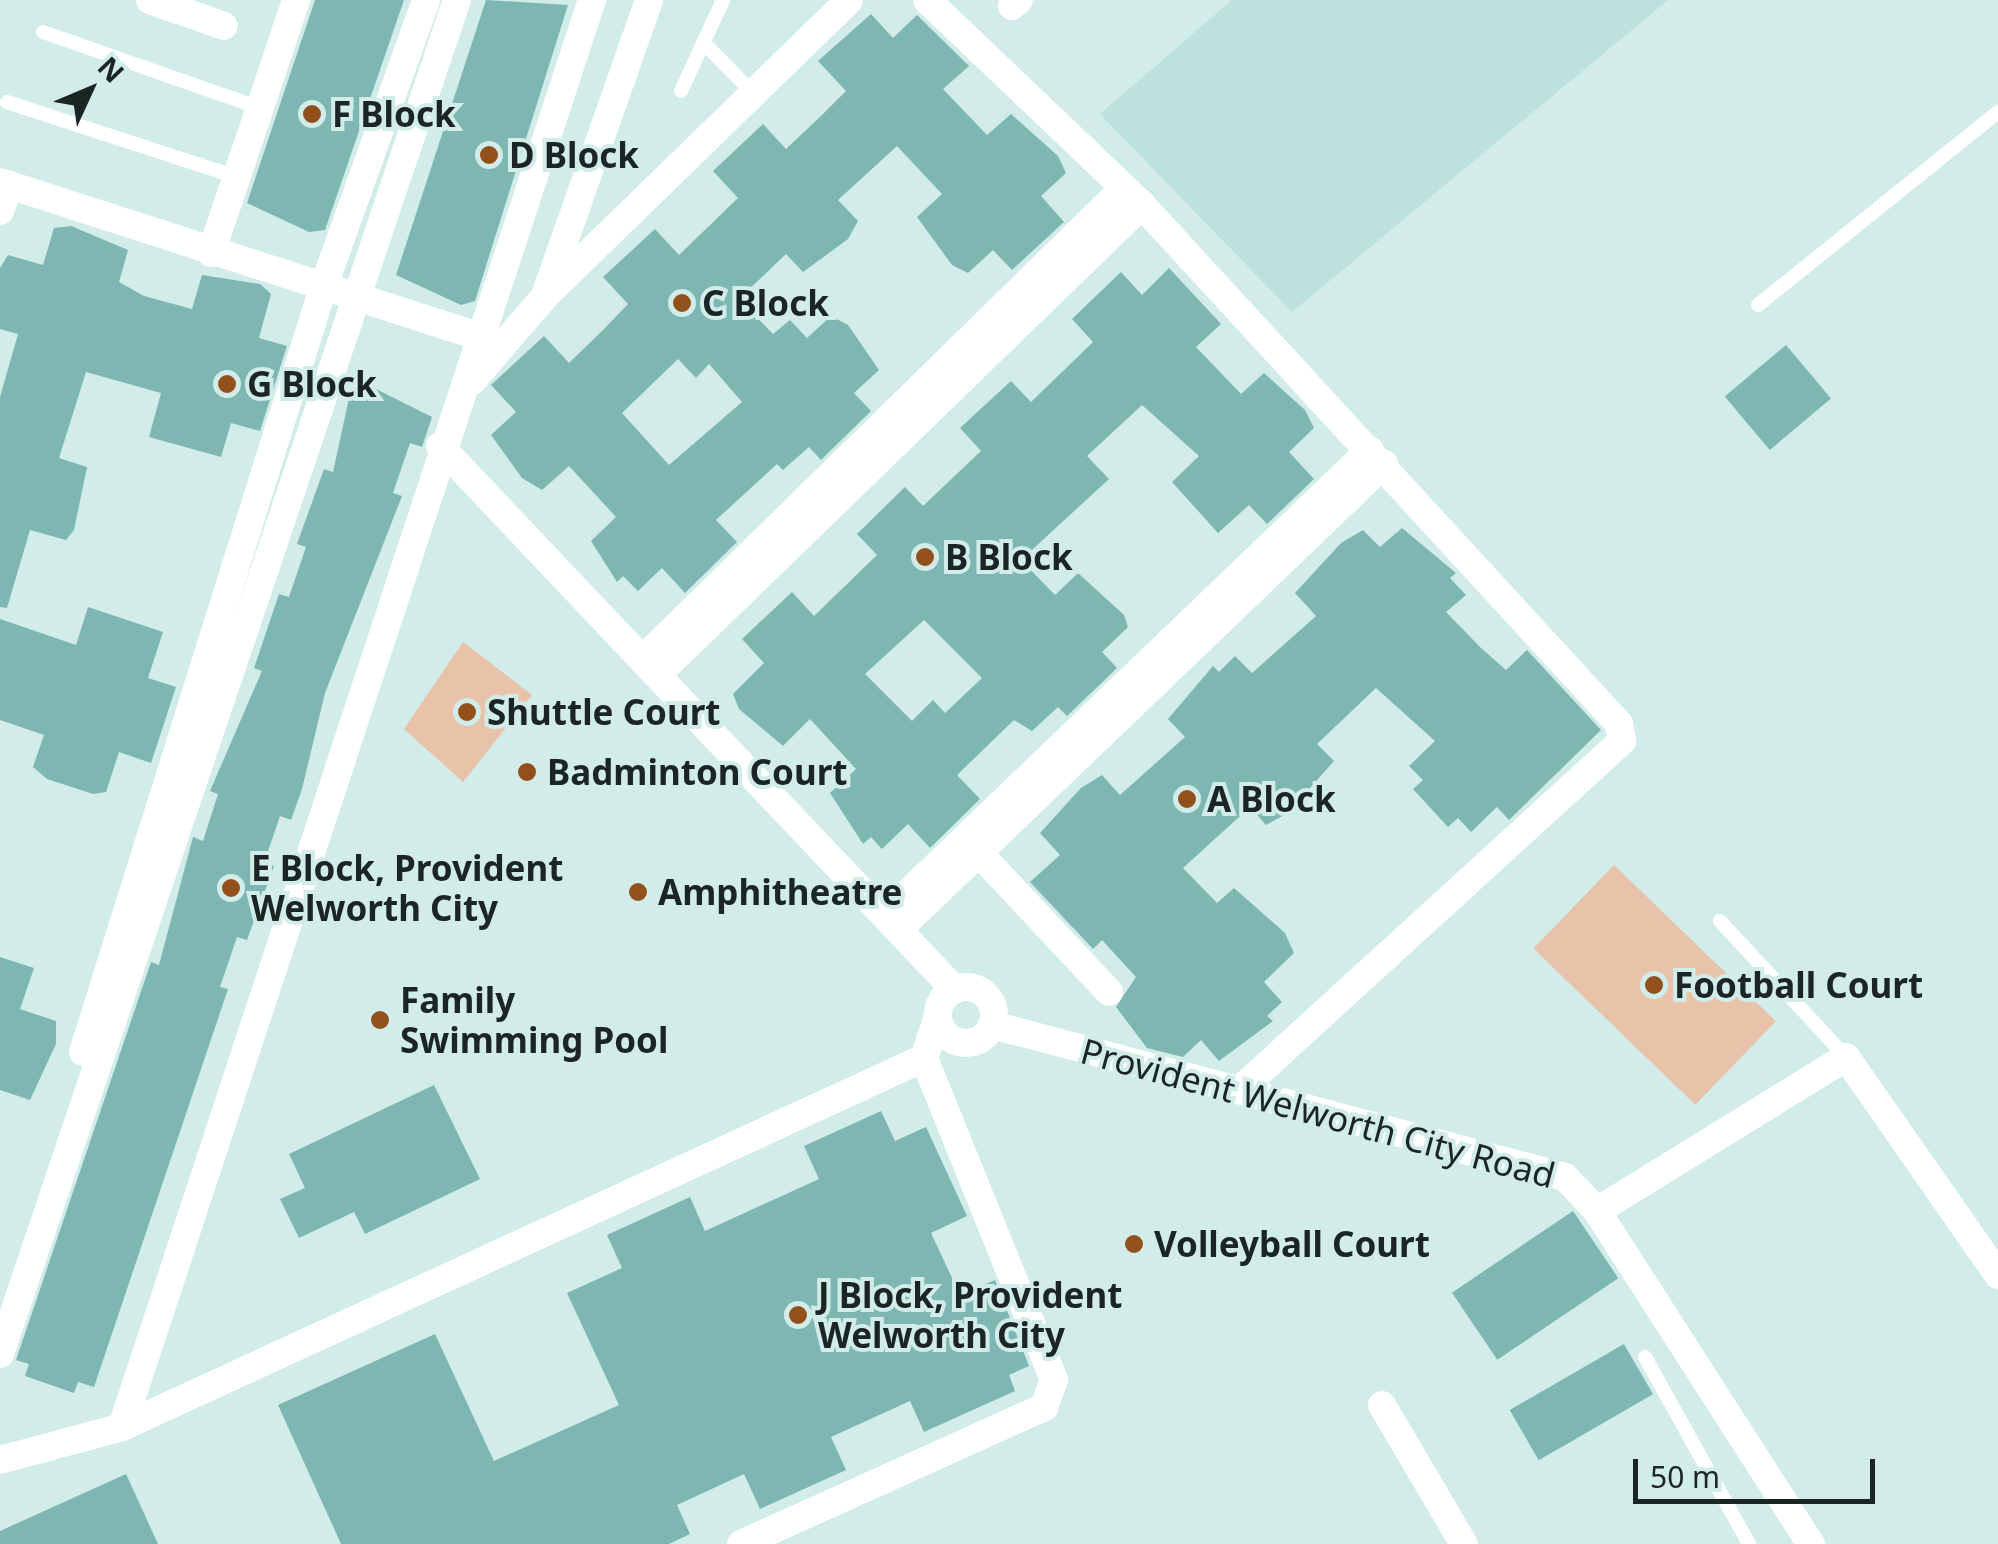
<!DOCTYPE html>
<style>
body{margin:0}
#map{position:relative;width:1998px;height:1544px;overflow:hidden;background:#d1ece9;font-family:"Noto Sans",sans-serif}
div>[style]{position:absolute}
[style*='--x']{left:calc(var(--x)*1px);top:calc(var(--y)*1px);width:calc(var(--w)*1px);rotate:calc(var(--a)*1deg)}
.built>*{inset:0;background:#bde1dd}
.green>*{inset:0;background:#e8c2a9;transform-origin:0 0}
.building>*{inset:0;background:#7eb7b2;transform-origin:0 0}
.service>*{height:14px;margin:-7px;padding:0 7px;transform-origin:7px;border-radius:7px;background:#fff}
.minor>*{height:28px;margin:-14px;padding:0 14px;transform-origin:14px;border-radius:14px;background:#fff}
.minor>.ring{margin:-14px;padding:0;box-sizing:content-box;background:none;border:28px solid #fff;border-radius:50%}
.dots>*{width:28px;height:28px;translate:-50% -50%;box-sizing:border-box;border:5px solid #d1ece9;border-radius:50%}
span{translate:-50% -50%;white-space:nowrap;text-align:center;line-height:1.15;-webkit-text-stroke:8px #d1ece9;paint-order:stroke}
.poi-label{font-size:35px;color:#1b2524;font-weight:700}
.left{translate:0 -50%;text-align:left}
.street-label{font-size:35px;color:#1b2524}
.north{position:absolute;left:40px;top:40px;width:100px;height:100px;-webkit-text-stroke:8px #d1ece9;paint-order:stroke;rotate:46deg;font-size:28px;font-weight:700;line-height:40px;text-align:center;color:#1b2524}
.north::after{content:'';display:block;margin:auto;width:35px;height:45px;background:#1b2524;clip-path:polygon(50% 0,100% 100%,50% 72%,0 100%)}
.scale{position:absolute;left:1633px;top:1459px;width:242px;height:45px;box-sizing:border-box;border:5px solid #1b2524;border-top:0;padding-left:12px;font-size:30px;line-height:35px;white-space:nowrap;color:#1b2524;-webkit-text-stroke:8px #d1ece9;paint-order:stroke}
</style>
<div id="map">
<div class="built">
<i style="clip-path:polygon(1232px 0,1668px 0,1292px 312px,1100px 114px)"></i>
</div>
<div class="green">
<i style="clip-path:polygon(463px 642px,532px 695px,463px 782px,404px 729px)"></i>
<i style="left:1614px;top:865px;width:225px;height:116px;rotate:44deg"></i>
</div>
<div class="building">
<i style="clip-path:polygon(315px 0,404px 0,325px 230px,309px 232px,247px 203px)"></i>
<i style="clip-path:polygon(486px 0,568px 5px,475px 301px,461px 305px,396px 275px)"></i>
<i style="clip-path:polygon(evenodd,871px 14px,893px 38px,917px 15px,969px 66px,943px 89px,987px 135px,1011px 114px,1058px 156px,1066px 173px,1041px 196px,1064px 222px,1012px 270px,993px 250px,968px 273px,952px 265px,917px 217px,942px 194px,897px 146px,838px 200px,858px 221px,848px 239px,803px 272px,786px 254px,739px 299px,773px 334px,790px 320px,807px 338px,831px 316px,848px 325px,879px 370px,854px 393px,871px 411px,821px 460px,809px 447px,783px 470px,777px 464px,716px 520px,737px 542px,685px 593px,662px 568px,638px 591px,623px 576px,617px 582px,591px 541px,616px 517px,569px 466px,542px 490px,522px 478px,491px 435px,516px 412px,491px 385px,544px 336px,569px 363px,604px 329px,628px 304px,603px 277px,655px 229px,679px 255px,738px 198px,713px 171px,763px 124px,786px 149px,821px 116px,846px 91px,818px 61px,871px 14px,678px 359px,696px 378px,709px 364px,742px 402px,669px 465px,622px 413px,678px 359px)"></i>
<i style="clip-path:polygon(71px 226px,128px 250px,119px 282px,144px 296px,192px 309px,202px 275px,260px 284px,271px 294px,259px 338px,287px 346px,260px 431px,231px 423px,221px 457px,149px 437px,161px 393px,86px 372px,59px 458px,87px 467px,74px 530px,66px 540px,30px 530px,7px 608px,0 607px,0 397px,18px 334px,0 329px,0 268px,8px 255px,43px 265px,54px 228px)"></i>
<i style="clip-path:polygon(evenodd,1169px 268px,1221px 324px,1196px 347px,1241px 394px,1264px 373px,1305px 410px,1314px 428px,1289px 452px,1314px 479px,1267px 524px,1249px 505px,1218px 533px,1172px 482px,1199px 456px,1142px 405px,1087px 456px,1109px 479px,1021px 560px,1055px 595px,1078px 573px,1124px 615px,1128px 627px,1102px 652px,1117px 668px,1067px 716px,1058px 707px,1032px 731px,1014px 720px,957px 775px,980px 799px,930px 848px,908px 824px,882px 849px,871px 837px,863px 844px,830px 793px,856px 769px,810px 719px,783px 746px,739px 709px,733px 694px,764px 663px,742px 639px,792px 592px,814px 616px,877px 555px,857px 534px,905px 487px,923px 506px,981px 451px,960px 428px,1011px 381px,1031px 402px,1093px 342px,1072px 319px,1121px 272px,1142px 295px,1169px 268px,924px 620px,982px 678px,945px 713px,933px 700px,912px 721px,865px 674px,924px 620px)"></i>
<i style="left:1786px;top:345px;width:70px;height:80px;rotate:50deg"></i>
<i style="clip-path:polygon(370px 386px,432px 417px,422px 447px,410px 443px,393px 493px,402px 496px,325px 693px,302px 789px,291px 820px,280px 816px,264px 863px,274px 866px,247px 940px,237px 937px,220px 987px,228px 989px,94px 1387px,78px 1382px,74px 1393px,25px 1376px,29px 1364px,16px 1360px,151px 962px,159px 965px,193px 837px,203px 841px,218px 794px,210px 791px,262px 671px,254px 668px,279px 594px,289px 597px,306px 547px,297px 544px,324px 469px,333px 472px,351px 389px,366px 395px)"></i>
<i style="clip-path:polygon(1402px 528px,1456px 573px,1450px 578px,1466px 595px,1446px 612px,1481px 648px,1506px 670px,1527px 650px,1601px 730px,1509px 820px,1497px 807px,1471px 832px,1458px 818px,1448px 827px,1413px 789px,1423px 780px,1409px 766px,1435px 741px,1376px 688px,1317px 744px,1334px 761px,1288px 813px,1266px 825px,1250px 807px,1183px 868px,1217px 903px,1234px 888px,1285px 933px,1294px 953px,1264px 982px,1282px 1002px,1267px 1016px,1273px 1021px,1219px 1061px,1201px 1040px,1183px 1057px,1147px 1048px,1116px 1007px,1136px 977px,1102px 940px,1093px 949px,1030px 882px,1060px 855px,1040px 833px,1081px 788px,1102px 775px,1120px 795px,1185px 737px,1168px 719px,1213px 666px,1219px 672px,1235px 656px,1252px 673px,1316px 616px,1295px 593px,1341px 543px,1363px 530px,1380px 547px)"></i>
<i style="clip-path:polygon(88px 607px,163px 632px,148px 678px,176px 687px,151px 763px,119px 752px,106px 792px,93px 794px,47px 779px,33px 767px,44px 735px,0 720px,0 619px,76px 645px)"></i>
<i style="clip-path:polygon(0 957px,34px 968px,20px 1009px,56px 1021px,56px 1044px,30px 1100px,0 1090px)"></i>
<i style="clip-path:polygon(434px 1085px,480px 1179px,365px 1234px,354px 1212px,299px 1238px,280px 1199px,305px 1188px,289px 1154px)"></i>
<i style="clip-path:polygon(881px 1111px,895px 1141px,926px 1127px,967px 1216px,931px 1233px,960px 1295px,995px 1280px,1029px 1366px,1009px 1375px,1015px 1391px,924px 1432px,910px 1401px,831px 1437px,846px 1470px,760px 1509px,744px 1474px,677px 1505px,690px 1534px,669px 1544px,341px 1544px,278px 1405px,435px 1334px,494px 1461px,619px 1405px,567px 1293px,622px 1268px,607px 1235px,690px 1197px,705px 1231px,819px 1179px,804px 1146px)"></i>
<i style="left:1573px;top:1211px;width:81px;height:146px;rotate:56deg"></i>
<i style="left:1624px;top:1344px;width:58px;height:132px;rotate:60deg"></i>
<i style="clip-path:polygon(126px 1474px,158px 1544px,0 1544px,0 1531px)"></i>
</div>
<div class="service">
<i style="--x:43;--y:32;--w:230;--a:19.3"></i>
<i style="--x:704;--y:43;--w:71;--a:45.6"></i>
<i style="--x:681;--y:91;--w:100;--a:-65.2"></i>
<i style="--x:7;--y:102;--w:242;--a:18.1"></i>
<i style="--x:1758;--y:305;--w:308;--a:-38.8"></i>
<i style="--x:1720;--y:921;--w:185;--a:47.2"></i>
<i style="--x:1645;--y:1357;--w:214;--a:60.9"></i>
</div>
<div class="minor">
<i style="--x:150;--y:0;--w:78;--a:19.4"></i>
<i style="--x:927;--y:0;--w:297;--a:43.6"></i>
<i style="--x:1142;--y:205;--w:705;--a:47.41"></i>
<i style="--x:1619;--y:724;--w:17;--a:80"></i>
<i style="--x:1622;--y:741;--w:512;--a:137.61"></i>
<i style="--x:1012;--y:6;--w:9;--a:-41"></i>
<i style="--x:0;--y:182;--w:505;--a:17.86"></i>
<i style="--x:0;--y:211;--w:28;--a:-71"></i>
<i style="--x:211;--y:253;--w:267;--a:-71.4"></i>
<i style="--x:547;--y:290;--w:307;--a:-70.6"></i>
<i style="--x:472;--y:381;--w:112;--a:-49.3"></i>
<i style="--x:545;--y:296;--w:424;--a:-44.2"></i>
<i style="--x:440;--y:446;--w:749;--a:46.57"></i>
<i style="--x:644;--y:658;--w:672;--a:-44.4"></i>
<i style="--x:659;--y:673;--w:673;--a:-44.1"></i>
<i style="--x:979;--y:853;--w:190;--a:46.9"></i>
<i style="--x:889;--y:911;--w:666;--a:-43.78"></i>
<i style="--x:902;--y:926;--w:668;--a:-43.79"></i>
<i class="ring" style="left:938px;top:987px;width:28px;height:28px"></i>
<i style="--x:993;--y:1025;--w:592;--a:14.88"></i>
<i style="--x:1565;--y:1177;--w:47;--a:46.7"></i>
<i style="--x:1597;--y:1211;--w:396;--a:57.3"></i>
<i style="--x:83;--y:1052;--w:801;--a:-72.56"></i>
<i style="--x:323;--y:288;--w:306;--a:-70.3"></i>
<i style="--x:1597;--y:1211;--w:293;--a:-31.7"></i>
<i style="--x:1846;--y:1057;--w:266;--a:55.1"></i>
<i style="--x:0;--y:1354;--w:1429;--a:-71.35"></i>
<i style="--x:1382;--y:1405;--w:161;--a:59.5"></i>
<i style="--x:122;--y:1427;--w:1502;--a:-71.77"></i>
<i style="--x:0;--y:1460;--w:126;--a:-15.1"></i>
<i style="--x:122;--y:1427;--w:883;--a:-24.71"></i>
<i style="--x:924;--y:1058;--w:44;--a:-71.6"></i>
<i style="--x:741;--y:1544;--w:333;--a:-24.3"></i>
<i style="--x:1044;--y:1407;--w:29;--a:-70"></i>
<i style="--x:1054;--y:1380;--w:347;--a:-112"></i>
</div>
<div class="dots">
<i style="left:312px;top:114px;background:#92511c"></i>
<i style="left:489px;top:155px;background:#92511c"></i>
<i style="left:682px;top:303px;background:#92511c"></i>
<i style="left:227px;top:384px;background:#92511c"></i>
<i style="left:925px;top:557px;background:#92511c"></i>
<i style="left:467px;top:712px;background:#92511c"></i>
<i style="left:527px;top:772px;background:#92511c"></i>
<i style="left:1187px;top:799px;background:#92511c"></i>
<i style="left:231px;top:888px;background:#92511c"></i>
<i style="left:638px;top:892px;background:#92511c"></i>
<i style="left:1654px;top:985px;background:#92511c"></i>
<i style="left:380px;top:1020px;background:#92511c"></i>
<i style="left:1134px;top:1244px;background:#92511c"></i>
<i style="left:798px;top:1315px;background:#92511c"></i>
</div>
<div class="poi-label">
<span class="left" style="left:332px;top:114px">F Block</span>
<span class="left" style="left:509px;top:155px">D Block</span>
<span class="left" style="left:702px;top:303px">C Block</span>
<span class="left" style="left:247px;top:384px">G Block</span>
<span class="left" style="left:945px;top:557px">B Block</span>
<span class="left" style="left:487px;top:712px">Shuttle Court</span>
<span class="left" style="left:547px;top:772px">Badminton Court</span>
<span class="left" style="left:1207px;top:799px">A Block</span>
<span class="left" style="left:251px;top:888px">E Block, Provident<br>Welworth City</span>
<span class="left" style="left:658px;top:892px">Amphitheatre</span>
<span class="left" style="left:1674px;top:985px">Football Court</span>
<span class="left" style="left:400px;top:1020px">Family<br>Swimming Pool</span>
<span class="left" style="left:1154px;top:1244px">Volleyball Court</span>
<span class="left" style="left:818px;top:1315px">J Block, Provident<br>Welworth City</span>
</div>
<div class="street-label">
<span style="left:1318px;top:1113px;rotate:15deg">Provident Welworth City Road</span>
</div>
<div class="north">N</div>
<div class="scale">50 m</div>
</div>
